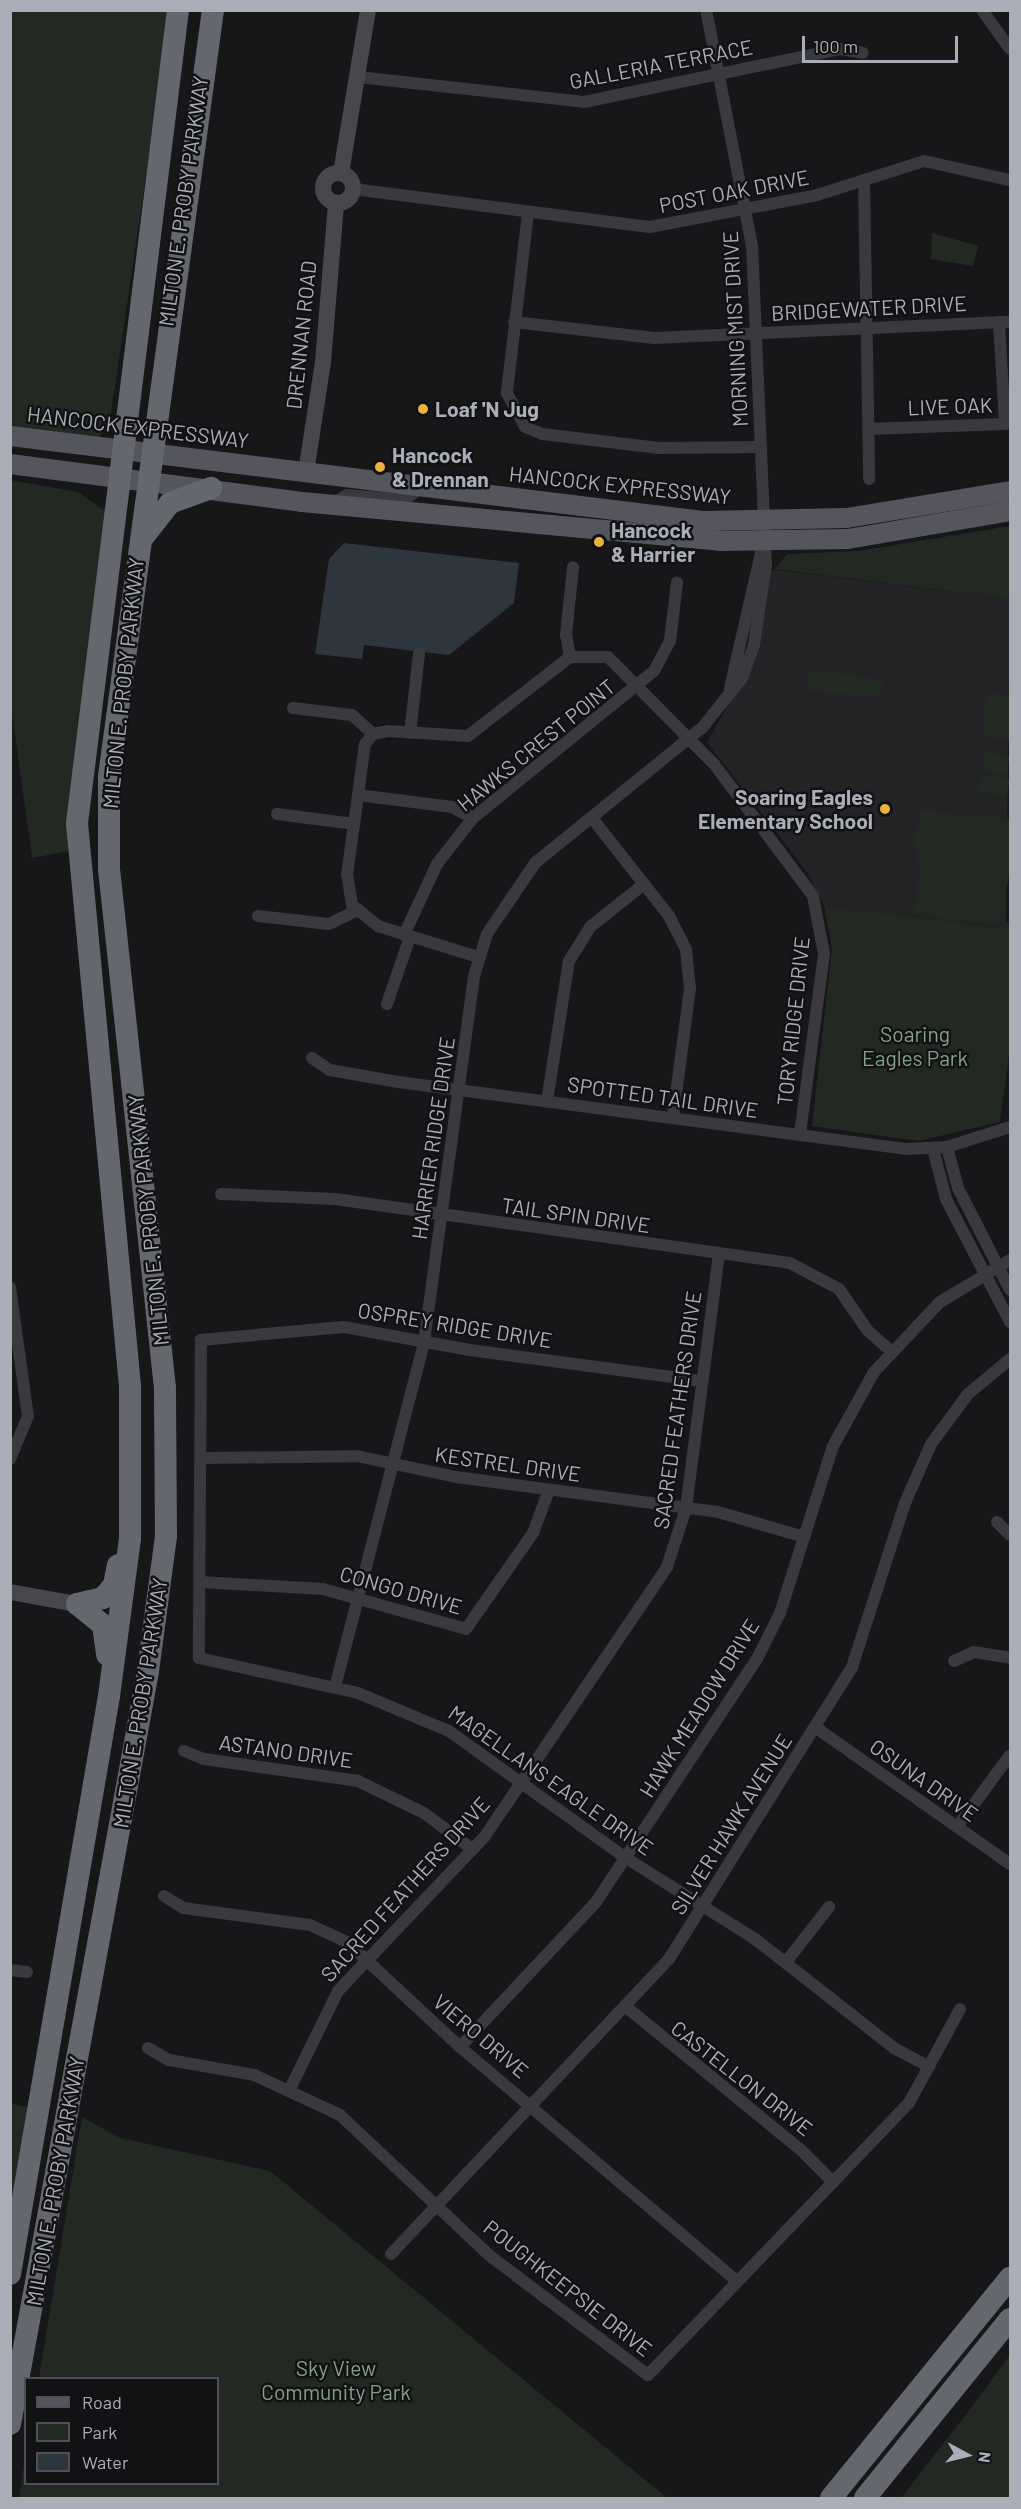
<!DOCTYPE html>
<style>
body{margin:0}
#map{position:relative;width:1021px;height:2509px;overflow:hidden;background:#171719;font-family:Barlow,sans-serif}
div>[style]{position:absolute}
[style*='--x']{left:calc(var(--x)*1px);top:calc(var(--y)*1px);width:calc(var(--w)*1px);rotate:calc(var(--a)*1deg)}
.built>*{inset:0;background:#242326}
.green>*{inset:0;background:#222923;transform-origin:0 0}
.water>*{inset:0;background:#2e363d}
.street>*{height:12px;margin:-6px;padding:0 6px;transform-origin:6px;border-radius:6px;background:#39393e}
.secondary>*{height:16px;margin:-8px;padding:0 8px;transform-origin:8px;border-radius:8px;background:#47484e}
.secondary>.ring{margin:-8px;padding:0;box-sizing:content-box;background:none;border:16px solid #47484e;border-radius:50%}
.primary>*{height:20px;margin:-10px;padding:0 10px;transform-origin:10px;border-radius:10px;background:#55565d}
.highway>*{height:22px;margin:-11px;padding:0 11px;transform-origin:11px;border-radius:11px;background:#65676f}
.dots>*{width:16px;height:16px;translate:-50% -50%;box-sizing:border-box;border:3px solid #121214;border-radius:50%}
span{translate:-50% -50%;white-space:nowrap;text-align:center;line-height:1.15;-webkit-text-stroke:5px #121214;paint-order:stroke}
.street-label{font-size:21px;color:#aaaeb8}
.poi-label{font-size:21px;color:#aaaeb8;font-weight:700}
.left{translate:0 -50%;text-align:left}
.right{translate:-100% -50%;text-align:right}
.park-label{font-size:21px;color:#82a285}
.frame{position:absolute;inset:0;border:12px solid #aaaeb8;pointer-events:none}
.legend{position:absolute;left:24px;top:2377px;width:195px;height:108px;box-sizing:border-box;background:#121214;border:2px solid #4f5056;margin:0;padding:8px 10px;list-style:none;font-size:18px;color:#aaaeb8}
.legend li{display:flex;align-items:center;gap:12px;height:30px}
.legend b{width:30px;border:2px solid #4f5056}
.north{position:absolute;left:937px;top:2425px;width:60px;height:60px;-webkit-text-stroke:4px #121214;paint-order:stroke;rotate:97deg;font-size:16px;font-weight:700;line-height:24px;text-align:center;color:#aaaeb8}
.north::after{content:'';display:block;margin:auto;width:21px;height:27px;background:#aaaeb8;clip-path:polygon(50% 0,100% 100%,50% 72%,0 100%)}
.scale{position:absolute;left:802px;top:36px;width:156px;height:27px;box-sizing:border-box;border:3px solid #aaaeb8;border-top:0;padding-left:8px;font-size:18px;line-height:21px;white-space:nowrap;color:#aaaeb8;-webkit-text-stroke:4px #121214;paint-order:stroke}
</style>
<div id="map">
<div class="built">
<i style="clip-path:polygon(770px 569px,1010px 599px,1006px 924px,999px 928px,824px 905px,807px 872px,707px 742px,755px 658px)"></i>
</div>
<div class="green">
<i style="clip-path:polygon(11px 11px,170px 11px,110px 420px,99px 438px,11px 427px)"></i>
<i style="clip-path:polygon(932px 233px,978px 246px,973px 266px,931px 259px)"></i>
<i style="clip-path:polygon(10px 480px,78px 492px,105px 511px,69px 851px,32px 858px,10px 698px)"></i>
<i style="clip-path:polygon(1010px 526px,1010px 599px,775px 569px,787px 554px,859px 551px)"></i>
<i style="clip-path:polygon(808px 670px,884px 679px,882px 697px,805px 691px)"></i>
<i style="clip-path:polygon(987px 691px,1010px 694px,1010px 741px,982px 737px)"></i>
<i style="left:984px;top:753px;width:26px;height:18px;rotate:9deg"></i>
<i style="left:981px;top:775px;width:29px;height:18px;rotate:8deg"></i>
<i style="clip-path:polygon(921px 810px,1010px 819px,1010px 870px,999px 925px,914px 914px,919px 870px,914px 838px)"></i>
<i style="clip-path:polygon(824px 905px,999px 928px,1010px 921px,1010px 1048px,1000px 1122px,918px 1141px,812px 1126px,832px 949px)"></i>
<i style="clip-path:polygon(11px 2104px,29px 2107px,11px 2209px)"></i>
<i style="clip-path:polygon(82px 2117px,120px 2138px,270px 2171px,667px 2498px,19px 2498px,25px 2457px,26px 2484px,218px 2484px,218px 2378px,39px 2378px)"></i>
<i style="clip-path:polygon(1010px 2355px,1010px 2498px,901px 2498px,964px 2417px)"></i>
</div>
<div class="water">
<i style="clip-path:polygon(344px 543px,519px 563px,514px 603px,449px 655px,364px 645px,362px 659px,315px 654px,329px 559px)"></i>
</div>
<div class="street">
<i style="--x:982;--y:10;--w:48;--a:54.3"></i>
<i style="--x:358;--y:77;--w:227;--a:6.3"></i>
<i style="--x:584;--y:102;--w:262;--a:-11.7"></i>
<i style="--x:841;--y:49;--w:22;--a:10"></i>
<i style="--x:864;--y:180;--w:299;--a:89"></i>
<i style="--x:353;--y:189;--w:299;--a:7.3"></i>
<i style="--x:650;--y:227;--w:170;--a:-10.8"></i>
<i style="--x:817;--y:195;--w:112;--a:-17.6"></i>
<i style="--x:924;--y:161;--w:88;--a:12.5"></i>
<i style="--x:528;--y:213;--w:181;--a:96.7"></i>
<i style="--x:507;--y:393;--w:38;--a:62"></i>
<i style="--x:525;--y:427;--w:18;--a:22"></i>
<i style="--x:542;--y:434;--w:118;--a:6.8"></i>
<i style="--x:659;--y:448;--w:102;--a:-0.6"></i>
<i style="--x:514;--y:322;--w:141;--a:6.5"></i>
<i style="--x:654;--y:338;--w:356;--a:-2.6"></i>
<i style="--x:868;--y:429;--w:137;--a:-2.1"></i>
<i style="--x:1005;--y:424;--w:102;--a:-93.4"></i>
<i style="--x:331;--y:504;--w:18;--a:-29"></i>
<i style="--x:347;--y:495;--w:58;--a:4.9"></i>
<i style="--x:405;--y:500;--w:21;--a:-39"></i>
<i style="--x:570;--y:657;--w:22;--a:-100"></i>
<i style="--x:566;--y:635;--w:68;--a:-84.1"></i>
<i style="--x:730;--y:688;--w:148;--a:-77.1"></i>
<i style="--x:293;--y:708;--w:59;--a:6.8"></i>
<i style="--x:352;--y:715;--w:28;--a:42"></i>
<i style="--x:410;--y:733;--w:80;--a:-83.5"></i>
<i style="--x:358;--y:795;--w:95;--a:7.3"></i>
<i style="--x:452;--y:807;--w:24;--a:28"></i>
<i style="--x:277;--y:814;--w:78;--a:7.4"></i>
<i style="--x:592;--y:818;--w:125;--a:51.8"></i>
<i style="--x:669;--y:916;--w:38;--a:63"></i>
<i style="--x:686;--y:950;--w:38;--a:84"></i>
<i style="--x:690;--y:988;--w:131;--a:97.5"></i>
<i style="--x:258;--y:916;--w:71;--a:6.4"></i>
<i style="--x:329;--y:924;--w:30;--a:-26"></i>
<i style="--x:404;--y:935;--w:78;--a:-65.1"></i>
<i style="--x:437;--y:864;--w:58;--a:-52"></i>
<i style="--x:473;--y:818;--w:233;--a:-39.1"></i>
<i style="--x:654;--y:671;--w:34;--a:-62"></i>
<i style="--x:670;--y:641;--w:59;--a:-83.2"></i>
<i style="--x:478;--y:957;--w:105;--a:-162.8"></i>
<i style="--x:378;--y:926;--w:33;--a:-141"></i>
<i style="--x:352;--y:905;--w:30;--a:-99"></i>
<i style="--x:347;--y:875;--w:132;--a:-82.2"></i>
<i style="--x:365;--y:744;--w:13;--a:-51"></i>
<i style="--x:373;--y:734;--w:15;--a:-11"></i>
<i style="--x:388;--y:731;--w:80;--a:3.6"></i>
<i style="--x:468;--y:736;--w:129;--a:-37.8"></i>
<i style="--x:570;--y:657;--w:38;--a:0"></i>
<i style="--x:608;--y:657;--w:151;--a:45.3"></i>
<i style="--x:714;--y:764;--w:165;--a:53.1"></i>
<i style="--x:813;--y:896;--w:59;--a:79.3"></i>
<i style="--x:824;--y:954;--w:183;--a:97.6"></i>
<i style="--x:387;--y:1004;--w:71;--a:-71.1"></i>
<i style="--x:312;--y:1058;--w:22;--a:34"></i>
<i style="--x:330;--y:1070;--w:69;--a:10"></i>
<i style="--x:398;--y:1082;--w:512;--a:7.51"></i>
<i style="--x:906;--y:1149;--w:41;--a:-2.8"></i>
<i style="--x:947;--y:1147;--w:66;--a:-17.6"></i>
<i style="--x:547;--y:1101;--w:142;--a:-81.1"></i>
<i style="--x:569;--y:961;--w:40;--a:-58"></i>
<i style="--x:590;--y:927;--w:69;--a:-38.5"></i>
<i style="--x:947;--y:1147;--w:42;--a:75"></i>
<i style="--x:958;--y:1188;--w:114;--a:63"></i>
<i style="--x:933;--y:1149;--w:52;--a:75.4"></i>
<i style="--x:946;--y:1199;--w:139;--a:62.5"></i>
<i style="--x:221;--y:1194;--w:114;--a:2.5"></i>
<i style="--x:335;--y:1199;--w:459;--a:8"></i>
<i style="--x:790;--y:1263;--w:55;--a:28"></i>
<i style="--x:839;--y:1289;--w:51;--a:55.4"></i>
<i style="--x:868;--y:1331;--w:30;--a:41"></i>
<i style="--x:10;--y:1287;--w:130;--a:82.1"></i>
<i style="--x:28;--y:1416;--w:47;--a:112.7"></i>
<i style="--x:702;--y:1381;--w:234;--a:-172.4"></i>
<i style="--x:470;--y:1350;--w:129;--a:-169.7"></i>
<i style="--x:343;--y:1327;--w:143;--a:174.8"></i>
<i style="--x:201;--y:1340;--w:318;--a:90.4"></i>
<i style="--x:199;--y:1658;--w:163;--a:12.4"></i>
<i style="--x:358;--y:1693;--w:99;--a:22.7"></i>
<i style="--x:449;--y:1731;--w:218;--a:35.7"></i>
<i style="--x:626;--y:1858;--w:152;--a:32.1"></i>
<i style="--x:755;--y:1939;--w:177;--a:38.1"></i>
<i style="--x:894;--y:2048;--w:40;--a:28"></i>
<i style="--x:204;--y:1458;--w:153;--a:-0.7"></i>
<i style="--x:357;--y:1456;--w:101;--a:12"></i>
<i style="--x:456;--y:1477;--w:264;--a:7.6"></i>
<i style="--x:718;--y:1512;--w:90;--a:16.2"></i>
<i style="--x:997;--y:1522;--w:18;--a:45"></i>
<i style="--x:200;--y:1582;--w:123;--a:3.3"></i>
<i style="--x:323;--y:1589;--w:148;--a:15.6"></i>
<i style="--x:466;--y:1629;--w:117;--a:-55.1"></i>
<i style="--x:533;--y:1533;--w:46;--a:-69.6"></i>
<i style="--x:954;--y:1661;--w:22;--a:-24"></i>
<i style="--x:974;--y:1652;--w:36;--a:9"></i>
<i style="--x:335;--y:1687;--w:356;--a:-75.5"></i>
<i style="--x:424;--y:1342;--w:369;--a:-82.2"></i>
<i style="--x:474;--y:976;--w:44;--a:-72.8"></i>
<i style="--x:487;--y:934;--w:86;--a:-55.9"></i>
<i style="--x:535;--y:863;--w:215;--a:-39"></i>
<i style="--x:702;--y:728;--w:64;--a:-51.3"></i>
<i style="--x:742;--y:678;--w:35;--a:-70"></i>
<i style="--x:754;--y:645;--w:81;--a:-81.5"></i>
<i style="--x:766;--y:565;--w:319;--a:-92.5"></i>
<i style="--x:752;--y:246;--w:240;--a:-101"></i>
<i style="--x:815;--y:1727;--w:238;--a:35.1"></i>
<i style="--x:184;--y:1751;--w:22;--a:22"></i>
<i style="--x:204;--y:1759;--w:156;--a:8.1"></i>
<i style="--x:358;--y:1781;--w:73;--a:25.9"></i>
<i style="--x:424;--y:1813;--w:60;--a:36.9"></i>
<i style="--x:957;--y:1827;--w:89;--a:-53.6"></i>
<i style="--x:164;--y:1896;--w:22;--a:32"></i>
<i style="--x:183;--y:1908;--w:128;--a:7.6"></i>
<i style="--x:310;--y:1925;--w:41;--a:24.7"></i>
<i style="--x:347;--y:1942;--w:154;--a:42.9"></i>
<i style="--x:460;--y:2047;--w:363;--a:40.2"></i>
<i style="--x:786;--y:1962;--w:70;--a:-52"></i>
<i style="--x:10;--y:1970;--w:17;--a:7"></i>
<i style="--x:625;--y:2006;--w:226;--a:39.3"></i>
<i style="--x:800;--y:2149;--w:47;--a:45"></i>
<i style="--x:460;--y:2047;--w:199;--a:-46.8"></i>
<i style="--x:596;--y:1902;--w:291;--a:-56.5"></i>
<i style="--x:757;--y:1659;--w:51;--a:-63.4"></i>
<i style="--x:780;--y:1613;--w:175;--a:-72.4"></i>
<i style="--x:833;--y:1446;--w:85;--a:-61"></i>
<i style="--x:874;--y:1372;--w:96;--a:-46.7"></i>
<i style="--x:940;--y:1302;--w:82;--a:-31"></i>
<i style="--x:148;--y:2048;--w:24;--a:30"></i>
<i style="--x:169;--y:2060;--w:86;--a:10"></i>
<i style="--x:254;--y:2075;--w:95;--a:24.9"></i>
<i style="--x:340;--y:2115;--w:206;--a:43.2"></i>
<i style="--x:490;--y:2256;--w:198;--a:37"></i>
<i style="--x:648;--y:2375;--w:377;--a:-46.2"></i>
<i style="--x:909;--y:2103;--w:107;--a:-61.5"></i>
<i style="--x:289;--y:2091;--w:111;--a:-63.9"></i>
<i style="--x:338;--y:1991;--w:214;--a:-46.5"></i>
<i style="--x:485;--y:1836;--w:325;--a:-55.9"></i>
<i style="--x:667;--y:1567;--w:62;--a:-72.1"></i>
<i style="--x:686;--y:1508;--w:256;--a:-82.6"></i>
<i style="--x:391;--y:2254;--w:405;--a:-46.7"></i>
<i style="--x:669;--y:1959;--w:345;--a:-57.9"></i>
<i style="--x:852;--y:1667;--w:172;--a:-72.1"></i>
<i style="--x:905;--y:1503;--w:64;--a:-66.2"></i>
<i style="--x:931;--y:1444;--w:62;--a:-53.5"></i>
<i style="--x:968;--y:1394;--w:55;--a:-39.8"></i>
</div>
<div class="secondary">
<i style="--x:341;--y:173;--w:165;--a:-80.6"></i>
<i class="ring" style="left:323px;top:173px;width:14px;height:14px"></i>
<i style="--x:306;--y:472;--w:111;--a:-81.2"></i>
<i style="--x:323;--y:362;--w:160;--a:-85.3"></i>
<i style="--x:10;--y:1592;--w:68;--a:10.2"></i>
</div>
<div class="primary">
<i style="--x:10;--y:436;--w:698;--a:6.99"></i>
<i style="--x:703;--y:521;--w:144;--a:-1.2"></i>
<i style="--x:847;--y:518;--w:165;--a:-9.4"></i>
<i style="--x:10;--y:464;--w:294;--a:7.4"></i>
<i style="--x:302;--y:502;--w:420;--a:5.3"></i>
<i style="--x:720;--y:541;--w:128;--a:-0.9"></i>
<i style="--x:848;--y:539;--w:164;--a:-9.8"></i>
</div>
<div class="highway">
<i style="--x:141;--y:540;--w:47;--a:-51.9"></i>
<i style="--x:170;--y:503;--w:44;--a:-20.1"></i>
<i style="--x:77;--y:1604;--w:27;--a:-13"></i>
<i style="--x:103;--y:1598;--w:17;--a:-50"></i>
<i style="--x:114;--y:1585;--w:20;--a:-79"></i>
<i style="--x:77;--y:1604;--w:33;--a:39"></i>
<i style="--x:103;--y:1625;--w:30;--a:82"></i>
<i style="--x:10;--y:2274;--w:586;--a:-80.28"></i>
<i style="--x:109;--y:1696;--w:159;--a:-82.4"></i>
<i style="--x:130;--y:1538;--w:152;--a:-90"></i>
<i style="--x:130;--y:1386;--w:565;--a:-95.38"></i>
<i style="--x:77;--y:823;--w:819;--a:-82.92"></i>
<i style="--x:10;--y:2424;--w:766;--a:-79.61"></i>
<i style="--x:148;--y:1671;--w:136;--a:-82.4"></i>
<i style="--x:166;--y:1536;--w:148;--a:-90.4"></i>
<i style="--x:165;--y:1388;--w:522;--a:-96.16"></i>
<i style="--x:109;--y:869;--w:93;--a:-90"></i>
<i style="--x:109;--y:776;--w:773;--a:-82.27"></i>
<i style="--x:831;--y:2498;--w:284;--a:-50.9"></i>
<i style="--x:865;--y:2498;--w:230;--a:-51"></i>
</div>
<div class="dots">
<i style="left:423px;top:409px;background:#e9b340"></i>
<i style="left:380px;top:467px;background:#e9b340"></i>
<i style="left:599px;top:542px;background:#e9b340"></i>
<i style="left:885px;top:809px;background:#e9b340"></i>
</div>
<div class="street-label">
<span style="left:661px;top:64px;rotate:-11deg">GALLERIA TERRACE</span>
<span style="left:734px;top:191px;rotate:-11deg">POST OAK DRIVE</span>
<span style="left:183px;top:201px;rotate:-82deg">MILTON E. PROBY PARKWAY</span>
<span style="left:869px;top:308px;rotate:-3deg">BRIDGEWATER DRIVE</span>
<span style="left:735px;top:329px;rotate:-93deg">MORNING MIST DRIVE</span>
<span style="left:301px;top:335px;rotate:-84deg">DRENNAN ROAD</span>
<span style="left:950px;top:406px;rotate:-2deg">LIVE OAK</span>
<span style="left:138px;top:427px;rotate:7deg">HANCOCK EXPRESSWAY</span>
<span style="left:620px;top:485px;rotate:6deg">HANCOCK EXPRESSWAY</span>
<span style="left:123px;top:683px;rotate:-84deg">MILTON E. PROBY PARKWAY</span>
<span style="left:536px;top:745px;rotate:-39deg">HAWKS CREST POINT</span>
<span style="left:793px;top:1021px;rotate:-84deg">TORY RIDGE DRIVE</span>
<span style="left:663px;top:1097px;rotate:8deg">SPOTTED TAIL DRIVE</span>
<span style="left:433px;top:1138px;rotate:-82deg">HARRIER RIDGE DRIVE</span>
<span style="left:576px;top:1215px;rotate:8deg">TAIL SPIN DRIVE</span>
<span style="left:148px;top:1220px;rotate:-96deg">MILTON E. PROBY PARKWAY</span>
<span style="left:455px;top:1325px;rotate:9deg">OSPREY RIDGE DRIVE</span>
<span style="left:677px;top:1410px;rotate:-82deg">SACRED FEATHERS DRIVE</span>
<span style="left:508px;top:1464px;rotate:8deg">KESTREL DRIVE</span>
<span style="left:401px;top:1590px;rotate:16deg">CONGO DRIVE</span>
<span style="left:140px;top:1703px;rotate:-81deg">MILTON E. PROBY PARKWAY</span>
<span style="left:699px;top:1708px;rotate:-58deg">HAWK MEADOW DRIVE</span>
<span style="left:286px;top:1751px;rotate:8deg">ASTANO DRIVE</span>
<span style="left:551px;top:1780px;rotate:35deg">MAGELLANS EAGLE DRIVE</span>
<span style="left:924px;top:1780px;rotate:35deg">OSUNA DRIVE</span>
<span style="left:731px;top:1824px;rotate:-58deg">SILVER HAWK AVENUE</span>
<span style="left:405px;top:1889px;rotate:-48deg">SACRED FEATHERS DRIVE</span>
<span style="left:481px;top:2036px;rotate:40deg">VIERO DRIVE</span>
<span style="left:742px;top:2078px;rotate:38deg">CASTELLON DRIVE</span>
<span style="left:55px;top:2181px;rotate:-80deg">MILTON E. PROBY PARKWAY</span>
<span style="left:568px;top:2288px;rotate:38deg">POUGHKEEPSIE DRIVE</span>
</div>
<div class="poi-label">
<span class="left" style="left:435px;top:409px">Loaf 'N Jug</span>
<span class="left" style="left:392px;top:467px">Hancock<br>&amp; Drennan</span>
<span class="left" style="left:611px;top:542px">Hancock<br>&amp; Harrier</span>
<span class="right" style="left:873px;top:809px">Soaring Eagles<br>Elementary School</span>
</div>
<div class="park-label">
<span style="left:915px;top:1046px">Soaring<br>Eagles Park</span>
<span style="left:336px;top:2380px">Sky View<br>Community Park</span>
</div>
<div class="frame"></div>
<ul class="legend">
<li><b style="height:8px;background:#55565d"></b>Road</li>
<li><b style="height:16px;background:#222923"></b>Park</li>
<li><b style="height:16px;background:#2e363d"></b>Water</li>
</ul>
<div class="north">N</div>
<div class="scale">100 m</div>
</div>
